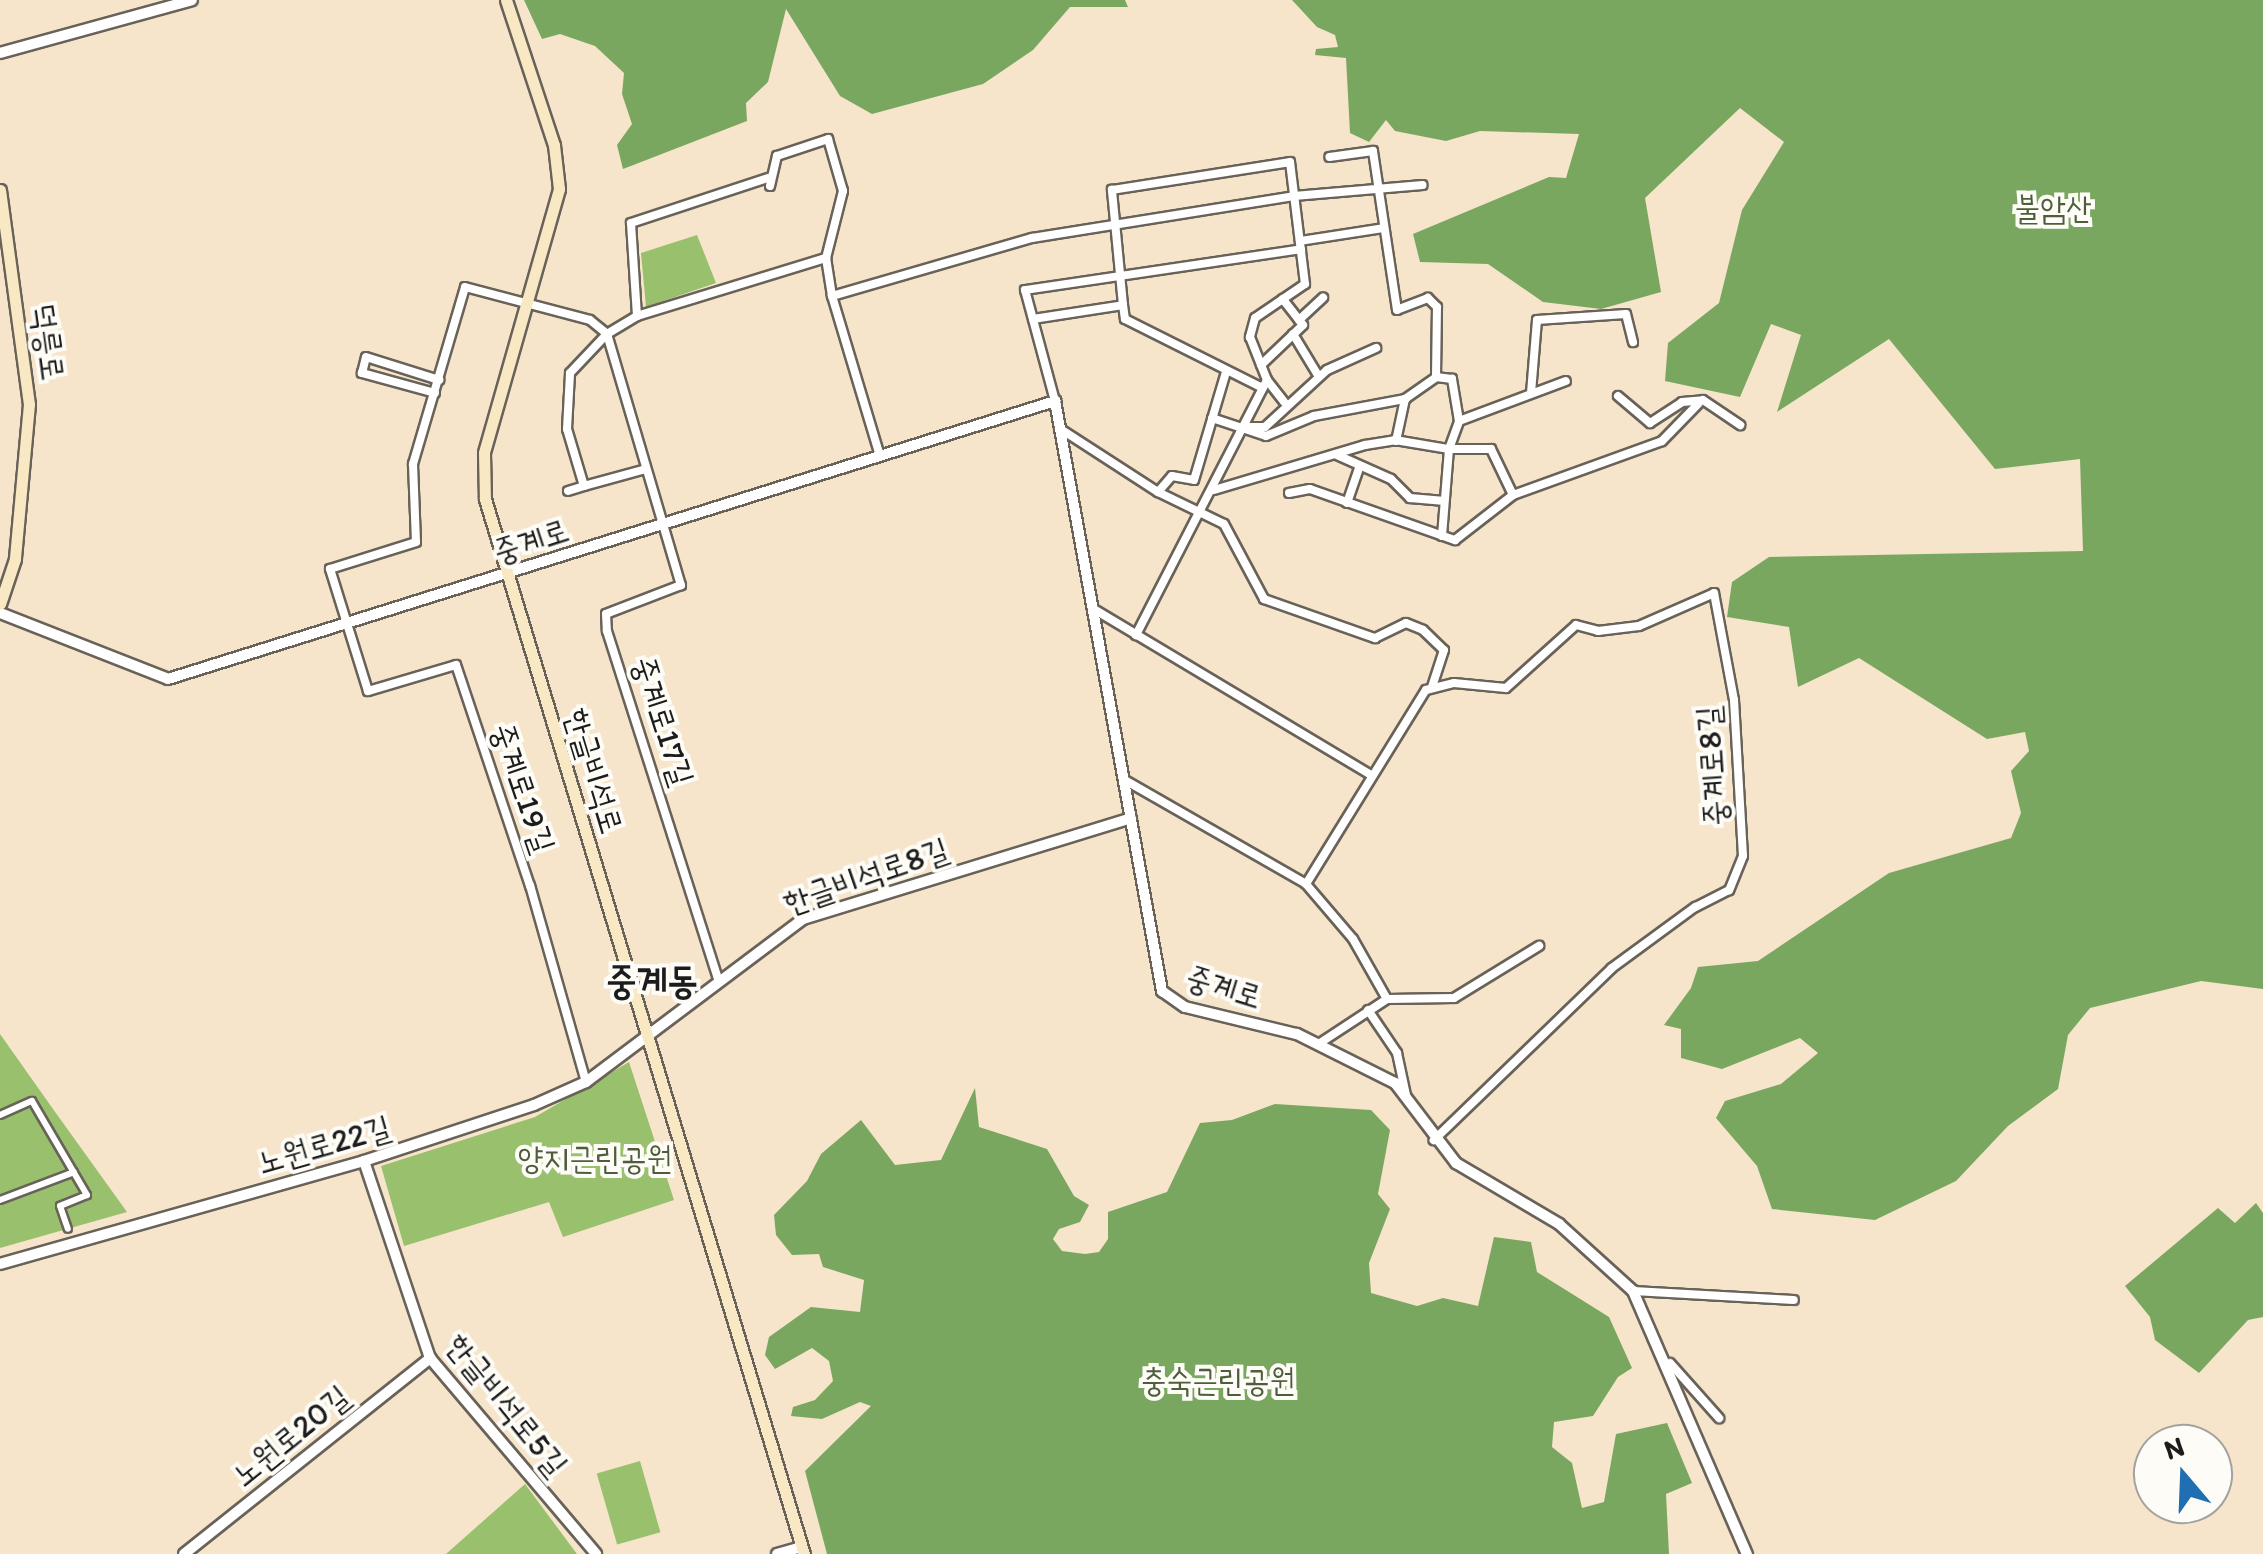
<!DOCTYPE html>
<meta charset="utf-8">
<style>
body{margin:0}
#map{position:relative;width:2263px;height:1554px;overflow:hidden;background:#f6e4cb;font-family:Itim,"Poor Story",sans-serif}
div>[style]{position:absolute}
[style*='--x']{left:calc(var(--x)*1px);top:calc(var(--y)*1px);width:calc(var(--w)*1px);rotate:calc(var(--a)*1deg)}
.green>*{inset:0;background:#99c16d;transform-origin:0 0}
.forest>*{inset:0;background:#7aa760}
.roads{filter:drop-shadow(2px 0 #686259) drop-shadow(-2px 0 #686259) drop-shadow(0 2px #686259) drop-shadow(0 -2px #686259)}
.pedestrian>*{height:6px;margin:-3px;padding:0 3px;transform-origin:3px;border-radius:3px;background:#fff}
.minor>*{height:8px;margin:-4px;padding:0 4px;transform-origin:4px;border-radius:4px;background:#fff}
.tertiary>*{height:10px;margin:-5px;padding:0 5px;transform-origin:5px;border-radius:5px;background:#fff}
.secondary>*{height:11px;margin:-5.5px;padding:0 5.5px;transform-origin:5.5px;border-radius:5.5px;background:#f8e8c3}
span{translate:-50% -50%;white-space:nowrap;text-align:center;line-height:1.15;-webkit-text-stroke:8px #fdfcf7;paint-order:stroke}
.park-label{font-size:32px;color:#4e5e3c}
.street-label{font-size:32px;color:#1c1c1c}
.quarter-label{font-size:38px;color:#1c1c1c;font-weight:700}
.north{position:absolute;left:2133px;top:1424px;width:100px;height:100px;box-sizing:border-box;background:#fdfcf7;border:2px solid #a3a29f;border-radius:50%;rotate:341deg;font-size:28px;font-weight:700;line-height:40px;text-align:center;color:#1c1c1c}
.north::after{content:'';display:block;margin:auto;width:35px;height:45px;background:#1f6fb2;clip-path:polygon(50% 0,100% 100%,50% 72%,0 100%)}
</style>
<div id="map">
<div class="green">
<i style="clip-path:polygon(697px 235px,716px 283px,646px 307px,641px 253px)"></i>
<i style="clip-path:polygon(0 1034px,53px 1109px,127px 1212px,0 1248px)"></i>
<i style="clip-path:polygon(629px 1062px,674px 1200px,563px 1237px,549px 1202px,404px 1246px,381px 1166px,535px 1117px)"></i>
<i style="left:640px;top:1461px;width:74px;height:45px;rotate:74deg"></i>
<i style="clip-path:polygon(525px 1484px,577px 1554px,446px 1554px)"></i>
</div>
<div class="forest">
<i style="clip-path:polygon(524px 0,1125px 0,1128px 7px,1070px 7px,1033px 50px,983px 84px,872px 114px,840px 96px,786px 9px,768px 82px,746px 103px,747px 121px,623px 169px,617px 145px,632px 124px,622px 94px,624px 73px,595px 46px,560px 34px,542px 39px)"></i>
<i style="clip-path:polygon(1292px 0,2263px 0,2263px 989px,2201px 981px,2090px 1008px,2068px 1035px,2058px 1089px,2008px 1126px,1956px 1181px,1875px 1220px,1772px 1209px,1757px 1166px,1716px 1118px,1725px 1101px,1781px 1084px,1818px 1053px,1800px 1038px,1722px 1069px,1681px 1058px,1681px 1029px,1664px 1025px,1691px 988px,1698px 967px,1758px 961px,1889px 873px,2011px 838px,2021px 813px,2011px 771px,2029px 751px,2025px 732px,1987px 739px,1859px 658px,1798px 687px,1789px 627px,1727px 617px,1732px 582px,1769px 557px,2083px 551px,2080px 459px,1995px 469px,1889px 339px,1777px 412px,1801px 335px,1771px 324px,1740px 397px,1665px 381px,1668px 343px,1719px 303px,1742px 210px,1784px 142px,1740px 108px,1645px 198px,1661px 292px,1601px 309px,1543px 302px,1488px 264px,1420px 262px,1413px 234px,1549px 177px,1566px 178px,1579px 134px,1480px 131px,1446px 141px,1395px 131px,1386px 120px,1369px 142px,1350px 133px,1346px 58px,1315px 55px,1316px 49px,1338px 47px,1335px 35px,1317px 27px)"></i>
<i style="clip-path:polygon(975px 1088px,979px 1127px,1047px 1149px,1074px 1196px,1089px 1205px,1080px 1222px,1059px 1229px,1053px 1239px,1062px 1251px,1085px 1254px,1099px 1252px,1108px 1239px,1108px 1212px,1167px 1192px,1200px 1123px,1232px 1120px,1275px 1104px,1371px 1110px,1390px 1130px,1378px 1194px,1390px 1209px,1369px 1263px,1371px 1293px,1417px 1306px,1443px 1298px,1478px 1306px,1494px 1237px,1531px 1242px,1537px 1272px,1609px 1317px,1632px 1368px,1618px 1377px,1593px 1416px,1554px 1422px,1552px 1447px,1572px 1463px,1582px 1508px,1604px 1502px,1616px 1434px,1667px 1423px,1692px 1483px,1666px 1494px,1669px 1554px,827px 1554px,805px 1471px,871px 1406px,860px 1402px,822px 1419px,791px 1416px,793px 1407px,815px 1400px,833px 1381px,829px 1361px,812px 1348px,775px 1369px,765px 1355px,769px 1337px,811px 1307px,860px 1312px,864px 1280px,823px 1267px,819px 1254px,792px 1255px,776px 1235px,774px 1215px,807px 1181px,821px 1154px,861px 1120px,895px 1165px,941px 1160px)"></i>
<i style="clip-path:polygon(2256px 1203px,2263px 1213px,2263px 1317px,2248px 1320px,2199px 1373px,2155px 1340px,2150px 1317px,2125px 1286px,2218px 1208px,2235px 1223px)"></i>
</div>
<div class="roads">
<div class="pedestrian">
<i style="--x:0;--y:1115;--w:35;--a:-24"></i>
<i style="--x:32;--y:1101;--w:109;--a:59.7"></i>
<i style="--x:87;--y:1195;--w:29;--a:158"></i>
<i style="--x:60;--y:1206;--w:24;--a:71"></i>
<i style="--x:0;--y:1200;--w:79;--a:-20.7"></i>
</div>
<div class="minor">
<i style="--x:770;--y:186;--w:31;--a:-77"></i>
<i style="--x:777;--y:156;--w:54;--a:-18.4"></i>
<i style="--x:828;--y:139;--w:54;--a:73.9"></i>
<i style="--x:843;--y:191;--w:69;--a:104.2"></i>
<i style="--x:826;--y:258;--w:38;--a:81"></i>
<i style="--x:1300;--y:241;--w:85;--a:-8.8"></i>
<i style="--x:1123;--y:305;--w:116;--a:-95.5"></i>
<i style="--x:1112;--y:190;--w:180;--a:-8.9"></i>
<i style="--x:1290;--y:162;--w:123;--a:83"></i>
<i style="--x:1305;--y:284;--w:60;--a:145.8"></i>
<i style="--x:1255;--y:318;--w:20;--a:105"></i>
<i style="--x:1250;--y:337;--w:46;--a:68.4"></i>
<i style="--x:1267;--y:380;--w:287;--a:117.2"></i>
<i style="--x:637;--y:316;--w:198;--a:-17.1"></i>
<i style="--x:1033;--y:319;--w:91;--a:-8.8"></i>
<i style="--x:1123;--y:305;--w:14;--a:82"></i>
<i style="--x:1125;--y:319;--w:154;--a:26.6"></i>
<i style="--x:1299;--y:320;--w:33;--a:-43"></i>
<i style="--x:1293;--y:334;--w:50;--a:58.8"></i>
<i style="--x:1261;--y:365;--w:58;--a:-43.6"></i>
<i style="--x:1303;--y:325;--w:33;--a:-128"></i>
<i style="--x:1267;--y:380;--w:28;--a:52"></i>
<i style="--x:435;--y:393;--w:76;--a:-164.7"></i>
<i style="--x:362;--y:373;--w:16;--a:-76"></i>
<i style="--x:366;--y:357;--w:77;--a:17.5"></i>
<i style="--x:1531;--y:393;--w:73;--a:-85.3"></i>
<i style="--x:1537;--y:320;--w:89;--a:-3.9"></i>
<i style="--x:1626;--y:314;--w:29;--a:76"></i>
<i style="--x:1618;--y:396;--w:42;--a:40.2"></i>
<i style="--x:1650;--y:423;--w:38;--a:-33"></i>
<i style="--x:1682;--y:402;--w:21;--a:-5"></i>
<i style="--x:1703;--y:400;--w:45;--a:34"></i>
<i style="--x:1055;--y:401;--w:115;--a:-105.1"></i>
<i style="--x:1025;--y:290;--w:279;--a:-8.4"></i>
<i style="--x:1212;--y:418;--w:57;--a:18.4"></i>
<i style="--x:1266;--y:436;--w:52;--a:-22.6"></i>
<i style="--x:1314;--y:416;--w:93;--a:-10.6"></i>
<i style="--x:1405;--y:399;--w:38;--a:-35"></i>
<i style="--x:1436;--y:377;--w:70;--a:-89.2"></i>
<i style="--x:1437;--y:307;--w:13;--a:-135"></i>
<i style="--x:1428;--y:298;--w:33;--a:159"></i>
<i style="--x:1397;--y:310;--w:161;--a:-98.6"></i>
<i style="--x:1373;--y:151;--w:44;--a:172.2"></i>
<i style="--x:1459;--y:421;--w:114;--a:-20.5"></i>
<i style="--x:1249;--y:427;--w:16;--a:0"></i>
<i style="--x:1265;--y:427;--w:84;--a:-42.6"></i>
<i style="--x:1327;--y:370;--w:54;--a:-24.2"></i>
<i style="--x:1059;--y:428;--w:118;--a:32.9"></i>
<i style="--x:1158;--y:492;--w:73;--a:25.9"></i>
<i style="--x:1224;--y:524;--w:85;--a:61.9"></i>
<i style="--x:1264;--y:599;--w:118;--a:19.4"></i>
<i style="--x:1375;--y:638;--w:34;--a:-26"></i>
<i style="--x:1406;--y:623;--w:18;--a:22"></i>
<i style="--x:1423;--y:630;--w:29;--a:44"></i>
<i style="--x:1444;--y:650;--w:39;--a:108"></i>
<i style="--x:1396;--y:441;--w:43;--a:-77.9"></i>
<i style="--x:1337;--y:455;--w:59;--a:24"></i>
<i style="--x:1391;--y:479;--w:27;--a:45"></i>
<i style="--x:1410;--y:498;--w:32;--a:5"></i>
<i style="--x:880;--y:456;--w:167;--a:-106.7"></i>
<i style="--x:832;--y:296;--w:208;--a:-16.2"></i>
<i style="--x:1032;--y:238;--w:265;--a:-9.1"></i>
<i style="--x:1294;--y:196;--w:129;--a:-4.9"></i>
<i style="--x:646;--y:469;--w:64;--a:164.7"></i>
<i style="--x:584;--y:486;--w:59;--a:-106.6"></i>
<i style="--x:567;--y:429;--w:56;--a:-86.9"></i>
<i style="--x:570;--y:373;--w:54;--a:-46.5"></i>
<i style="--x:607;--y:334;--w:35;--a:-31"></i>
<i style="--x:637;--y:316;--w:93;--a:-93.7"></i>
<i style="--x:631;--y:223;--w:144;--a:-18.2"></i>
<i style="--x:1214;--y:490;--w:158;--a:-16.6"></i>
<i style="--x:1365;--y:445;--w:30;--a:-9"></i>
<i style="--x:1395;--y:440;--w:55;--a:9.5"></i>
<i style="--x:1449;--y:449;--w:30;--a:-70"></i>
<i style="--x:1459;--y:421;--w:43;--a:-99.5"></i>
<i style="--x:1452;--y:379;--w:16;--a:-173"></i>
<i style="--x:568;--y:491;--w:17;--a:-17"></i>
<i style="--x:1158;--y:492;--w:21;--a:-49"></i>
<i style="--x:1172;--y:476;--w:22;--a:10"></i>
<i style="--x:1194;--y:480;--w:113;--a:-73.5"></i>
<i style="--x:1289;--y:493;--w:21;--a:-11"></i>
<i style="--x:1310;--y:489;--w:154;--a:19.4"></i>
<i style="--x:1455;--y:540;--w:73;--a:-37.8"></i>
<i style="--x:1513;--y:495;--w:158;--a:-19.9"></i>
<i style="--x:1662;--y:441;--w:52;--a:-45.8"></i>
<i style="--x:1347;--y:503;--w:39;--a:-71"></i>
<i style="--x:1442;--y:536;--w:87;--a:-85.4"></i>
<i style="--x:1449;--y:449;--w:42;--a:0"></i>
<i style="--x:1491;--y:449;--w:51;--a:64.4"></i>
<i style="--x:1092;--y:608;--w:325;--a:30.9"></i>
<i style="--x:1123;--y:779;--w:211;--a:29.8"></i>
<i style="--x:1306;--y:884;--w:72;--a:49.5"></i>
<i style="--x:1353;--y:939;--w:69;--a:60.5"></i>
<i style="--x:1306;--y:884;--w:228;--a:-58.3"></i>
<i style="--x:1426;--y:690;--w:29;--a:-14"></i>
<i style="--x:1454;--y:683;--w:52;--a:5.5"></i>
<i style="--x:1506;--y:688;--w:94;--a:-42"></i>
<i style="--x:1576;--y:625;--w:23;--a:15"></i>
<i style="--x:1598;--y:631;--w:41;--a:-7"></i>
<i style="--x:1639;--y:626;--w:82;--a:-23.7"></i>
<i style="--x:1714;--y:593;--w:109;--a:79.4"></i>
<i style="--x:1734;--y:700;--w:156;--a:86.7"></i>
<i style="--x:1743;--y:856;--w:37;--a:112"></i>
<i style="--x:1729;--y:890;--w:38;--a:153"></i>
<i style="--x:1695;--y:907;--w:103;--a:143.7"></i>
<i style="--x:1612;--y:968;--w:248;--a:136"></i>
<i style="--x:1368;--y:1010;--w:52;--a:56"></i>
<i style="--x:1397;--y:1053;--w:43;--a:77.9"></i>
<i style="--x:1320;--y:1043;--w:80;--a:-33.3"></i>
<i style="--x:1387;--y:999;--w:67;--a:-0.9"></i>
<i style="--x:1454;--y:998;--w:100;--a:-31.5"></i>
<i style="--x:586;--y:1082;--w:204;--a:-105.9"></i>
<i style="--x:530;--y:886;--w:233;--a:-108.5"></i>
<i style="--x:456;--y:665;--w:92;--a:163.5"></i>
<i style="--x:368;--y:691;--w:128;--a:-107.3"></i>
<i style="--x:330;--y:569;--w:90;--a:-17.4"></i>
<i style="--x:416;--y:542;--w:78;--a:-92.2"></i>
<i style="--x:413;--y:464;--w:184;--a:-73.6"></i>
<i style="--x:465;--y:287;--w:129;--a:14.8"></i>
<i style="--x:590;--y:320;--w:22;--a:39"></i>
<i style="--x:607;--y:334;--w:262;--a:73.6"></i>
<i style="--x:681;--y:585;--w:80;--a:158.9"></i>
<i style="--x:606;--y:614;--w:17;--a:87"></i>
<i style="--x:607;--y:631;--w:365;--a:72.3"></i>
<i style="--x:1633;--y:1291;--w:161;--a:3.2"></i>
<i style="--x:1670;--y:1363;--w:74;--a:48.3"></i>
</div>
<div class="tertiary">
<i style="--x:0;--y:53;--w:199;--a:-15.4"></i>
<i style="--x:0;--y:613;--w:180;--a:21.4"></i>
<i style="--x:168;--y:679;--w:930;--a:-17.4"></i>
<i style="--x:1055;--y:401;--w:600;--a:79.72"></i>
<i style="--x:1162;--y:991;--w:28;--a:35"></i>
<i style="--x:1185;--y:1007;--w:115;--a:13.6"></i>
<i style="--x:1297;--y:1034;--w:110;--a:26.6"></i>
<i style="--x:1395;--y:1083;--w:101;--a:52.7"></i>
<i style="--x:1456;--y:1163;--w:120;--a:30.6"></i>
<i style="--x:1559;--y:1224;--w:100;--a:42.2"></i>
<i style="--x:1633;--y:1291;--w:287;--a:66.6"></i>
<i style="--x:364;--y:1161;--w:208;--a:71.5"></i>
<i style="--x:430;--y:1358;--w:257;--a:49.7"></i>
<i style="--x:0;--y:1264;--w:378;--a:-15.8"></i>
<i style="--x:364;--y:1161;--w:179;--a:-18.2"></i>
<i style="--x:534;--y:1105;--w:57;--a:-23.9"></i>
<i style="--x:586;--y:1082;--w:271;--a:-36.9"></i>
<i style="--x:803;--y:919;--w:343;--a:-17.1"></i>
<i style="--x:184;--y:1554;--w:315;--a:-38.5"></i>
<i style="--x:777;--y:1554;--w:26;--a:-16"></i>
</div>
<div class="secondary">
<i style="--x:506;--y:0;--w:153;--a:71.7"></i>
<i style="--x:554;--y:145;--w:44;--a:83.5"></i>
<i style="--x:559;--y:189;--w:274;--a:105.9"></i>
<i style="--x:484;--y:453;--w:46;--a:88.8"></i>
<i style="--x:485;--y:499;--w:1102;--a:73.18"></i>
<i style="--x:0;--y:190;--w:216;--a:82.3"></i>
<i style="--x:29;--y:404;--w:156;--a:95.2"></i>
<i style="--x:15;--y:559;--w:47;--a:108.4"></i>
</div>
</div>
<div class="park-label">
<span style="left:2053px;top:208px">불암산</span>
<span style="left:595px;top:1158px">양지근린공원</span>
<span style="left:1218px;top:1380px">충숙근린공원</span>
</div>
<div class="street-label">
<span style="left:48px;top:342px;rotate:82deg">덕릉로</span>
<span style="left:531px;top:541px;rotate:-18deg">중계로</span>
<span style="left:663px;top:721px;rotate:72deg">중계로17길</span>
<span style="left:1712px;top:766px;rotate:-94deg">중계로8길</span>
<span style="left:594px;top:771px;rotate:73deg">한글비석로</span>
<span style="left:523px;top:788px;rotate:71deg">중계로19길</span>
<span style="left:866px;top:876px;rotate:-19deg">한글비석로8길</span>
<span style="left:1224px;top:987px;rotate:17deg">중계로</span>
<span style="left:324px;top:1145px;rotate:-16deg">노원로22길</span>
<span style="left:507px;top:1405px;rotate:51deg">한글비석로5길</span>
<span style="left:291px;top:1436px;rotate:-39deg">노원로20길</span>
</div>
<div class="quarter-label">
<span style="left:652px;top:981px">중계동</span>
</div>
<div class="north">N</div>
</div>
